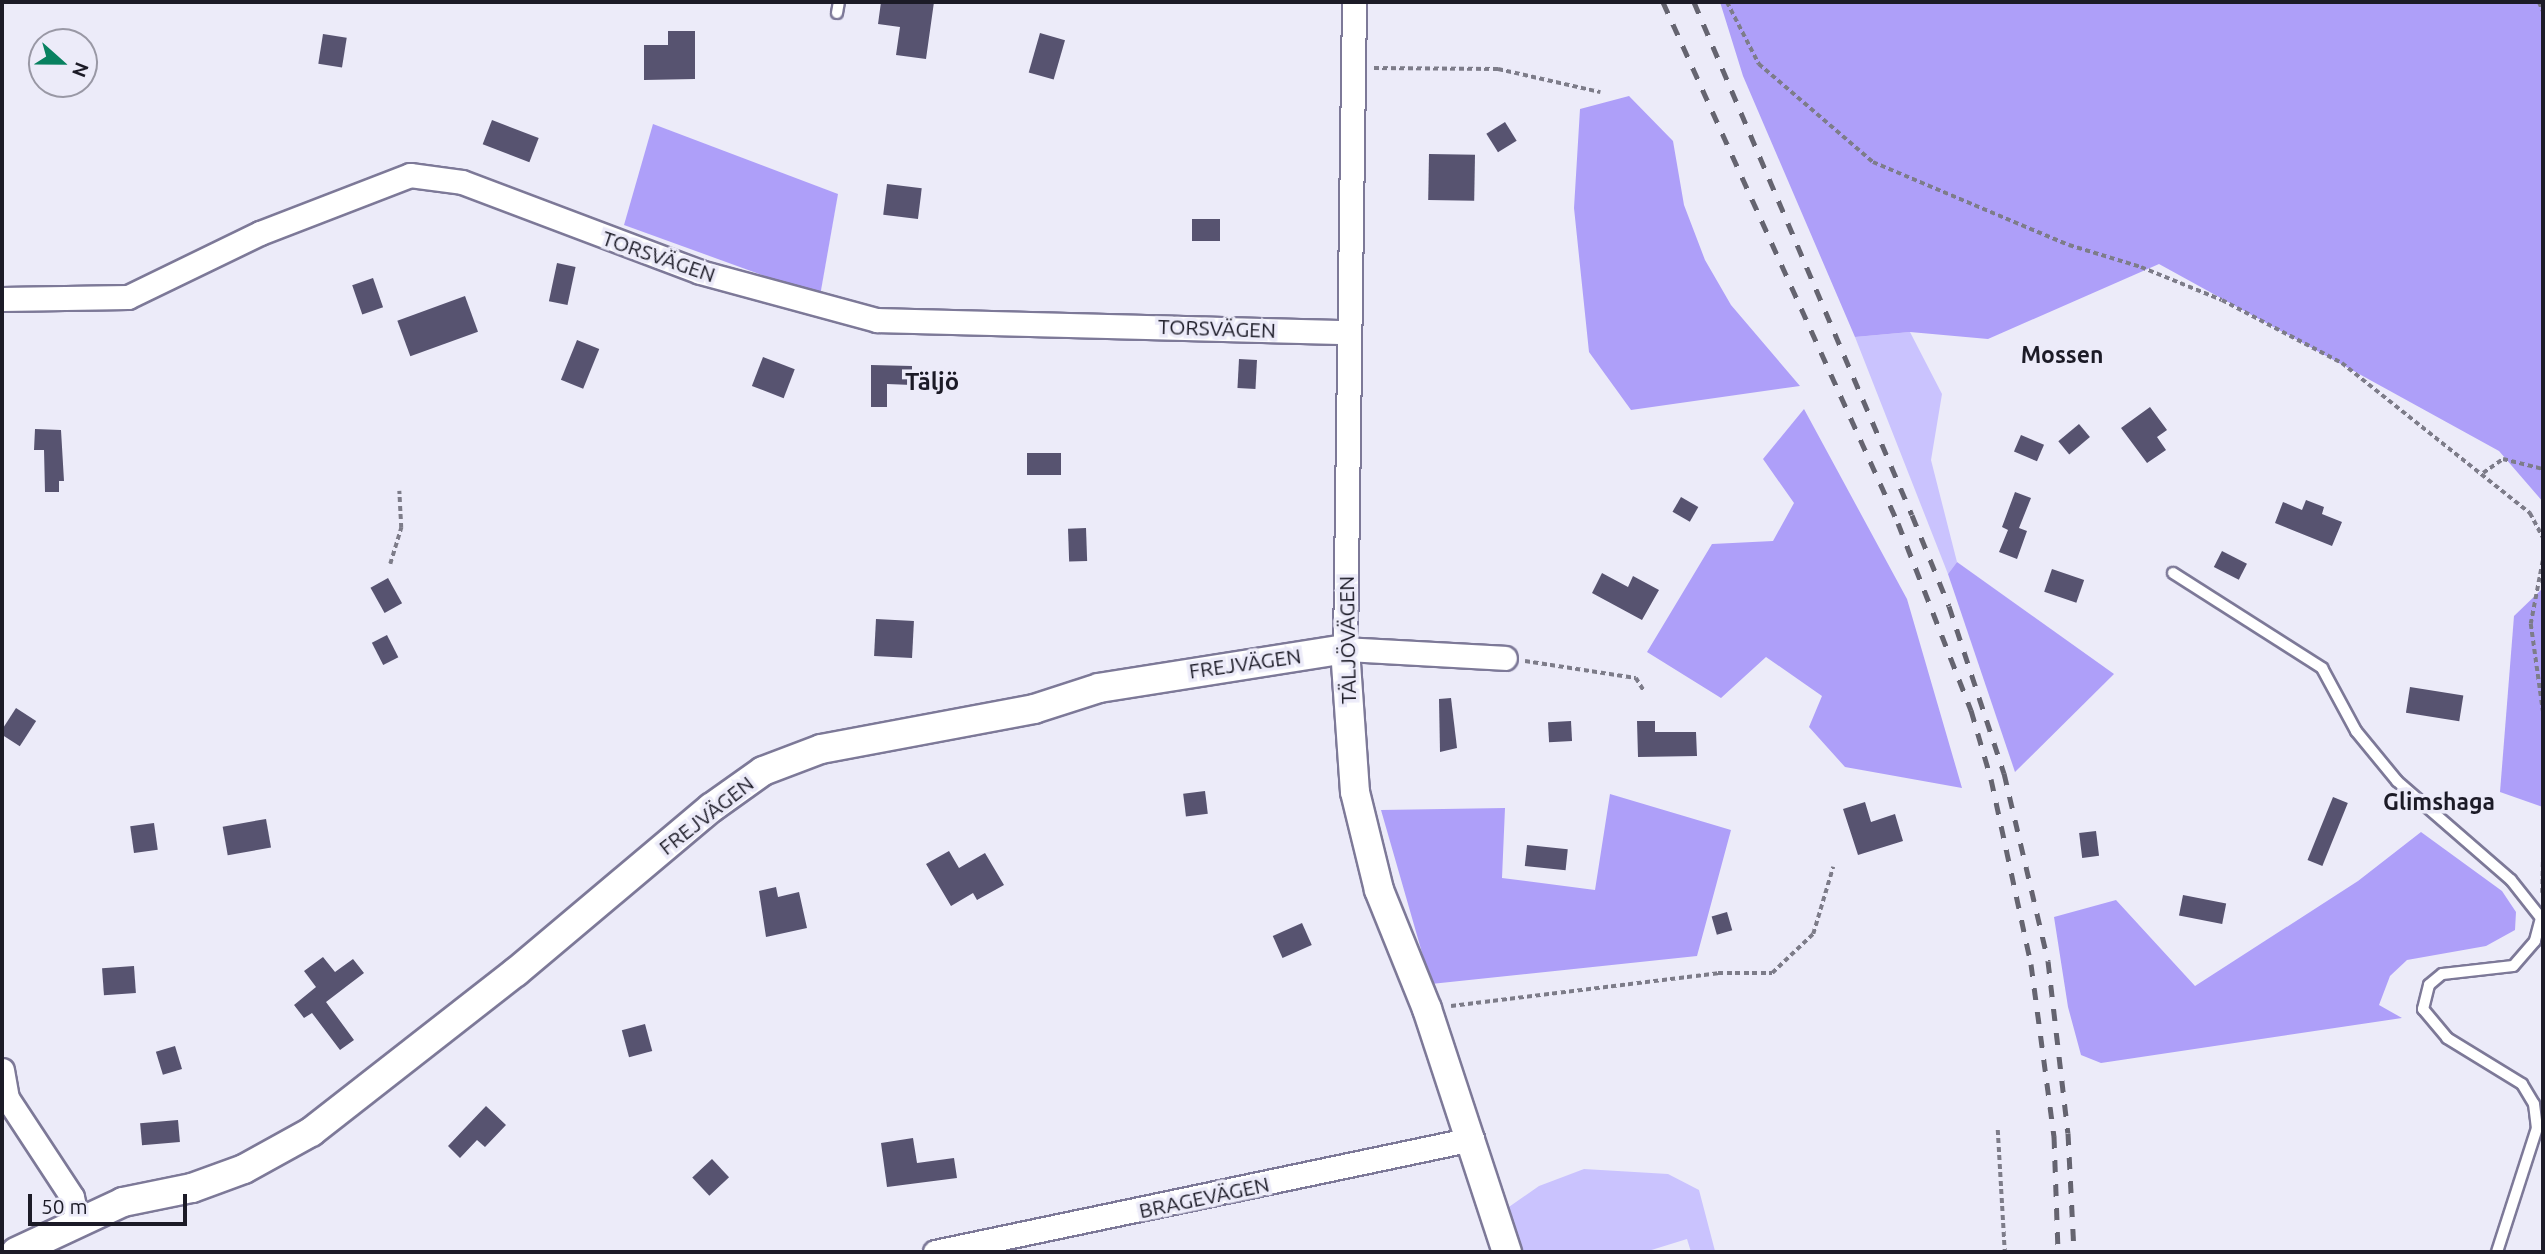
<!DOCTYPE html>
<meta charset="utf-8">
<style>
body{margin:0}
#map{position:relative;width:2545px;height:1254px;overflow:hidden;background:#ecebf9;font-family:Ubuntu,sans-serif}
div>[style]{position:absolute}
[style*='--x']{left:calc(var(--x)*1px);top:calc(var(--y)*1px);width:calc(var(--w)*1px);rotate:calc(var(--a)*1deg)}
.green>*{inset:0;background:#cac3fe}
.forest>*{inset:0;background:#ae9ff9}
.building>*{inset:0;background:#575370;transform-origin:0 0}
.path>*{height:3.5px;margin-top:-1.75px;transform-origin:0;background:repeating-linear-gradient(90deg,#7d7c89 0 5px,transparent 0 8.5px)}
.roads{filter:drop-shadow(2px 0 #7d7998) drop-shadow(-2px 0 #7d7998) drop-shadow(0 2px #7d7998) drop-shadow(0 -2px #7d7998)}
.service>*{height:10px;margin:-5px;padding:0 5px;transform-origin:5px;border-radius:5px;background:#fff}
.minor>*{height:23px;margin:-11.5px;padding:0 11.5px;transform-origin:11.5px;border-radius:11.5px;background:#fff}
.tertiary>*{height:28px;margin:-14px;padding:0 14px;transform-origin:14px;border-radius:14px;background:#fff}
.rail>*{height:5px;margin-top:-2.5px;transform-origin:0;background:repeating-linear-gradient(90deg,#656470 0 12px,transparent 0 24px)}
span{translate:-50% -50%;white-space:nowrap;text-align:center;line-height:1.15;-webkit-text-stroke:7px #ecebf9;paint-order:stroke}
.street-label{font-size:21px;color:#1c1b27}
.neighbourhood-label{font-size:23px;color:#1c1b27;font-weight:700}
.quarter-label{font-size:24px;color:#1c1b27;font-weight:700}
.frame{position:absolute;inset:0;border:4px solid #1c1b27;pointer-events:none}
.north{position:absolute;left:28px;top:28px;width:70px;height:70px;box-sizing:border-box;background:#ecebf9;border:2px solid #9998a5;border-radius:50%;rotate:111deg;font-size:19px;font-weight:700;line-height:28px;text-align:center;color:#1c1b27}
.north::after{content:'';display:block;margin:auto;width:24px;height:32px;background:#088160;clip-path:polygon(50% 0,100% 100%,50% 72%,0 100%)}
.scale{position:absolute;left:28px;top:1194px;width:159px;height:32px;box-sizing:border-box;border:4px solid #1c1b27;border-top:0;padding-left:9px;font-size:21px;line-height:24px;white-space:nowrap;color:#1c1b27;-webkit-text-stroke:5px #ecebf9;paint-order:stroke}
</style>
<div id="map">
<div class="green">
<i style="clip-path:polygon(1910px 332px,1942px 394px,1931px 460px,1957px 562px,1948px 574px,1855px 337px)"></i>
<i style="clip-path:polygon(1584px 1169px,1668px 1174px,1699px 1190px,1715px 1251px,1691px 1252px,1687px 1239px,1645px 1252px,1523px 1252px,1506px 1209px,1539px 1186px)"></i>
</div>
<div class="forest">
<i style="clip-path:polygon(1720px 2px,2543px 2px,2543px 502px,2499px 451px,2159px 264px,1988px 339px,1910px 332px,1855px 337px,1743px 76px)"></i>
<i style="clip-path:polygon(1629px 96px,1673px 141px,1684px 205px,1705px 260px,1731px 305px,1800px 386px,1631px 410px,1589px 352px,1574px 208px,1580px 109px)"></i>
<i style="clip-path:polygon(653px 124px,838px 194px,820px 296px,624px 225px)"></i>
<i style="clip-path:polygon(1804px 409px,1907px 599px,1962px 788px,1845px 767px,1809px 727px,1822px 696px,1766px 657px,1721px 698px,1647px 652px,1712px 544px,1773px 541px,1794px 503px,1763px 459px)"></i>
<i style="clip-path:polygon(1957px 562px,2114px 674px,2015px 772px,1948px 574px)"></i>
<i style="clip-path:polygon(2543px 588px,2543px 807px,2500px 792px,2514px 616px)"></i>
<i style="clip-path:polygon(1610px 794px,1731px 830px,1697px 956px,1431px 984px,1381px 810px,1505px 808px,1502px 878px,1595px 890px)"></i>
<i style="clip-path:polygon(2421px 832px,2502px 891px,2516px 912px,2515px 930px,2486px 946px,2407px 960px,2390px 976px,2379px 1005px,2402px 1018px,2101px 1063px,2081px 1055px,2068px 1007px,2054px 917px,2116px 900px,2195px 986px,2358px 881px)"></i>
</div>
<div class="building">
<i style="clip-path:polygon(881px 2px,934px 2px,926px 59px,896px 55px,900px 27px,878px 24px)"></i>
<i style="clip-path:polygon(668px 31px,695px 31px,695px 79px,644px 80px,644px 45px,668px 45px)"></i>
<i style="left:1040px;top:33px;width:26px;height:41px;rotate:16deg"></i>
<i style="left:323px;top:34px;width:24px;height:30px;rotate:9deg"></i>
<i style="left:492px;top:120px;width:50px;height:26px;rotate:21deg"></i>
<i style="left:1505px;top:122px;width:22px;height:22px;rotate:58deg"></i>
<i style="left:1429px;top:154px;width:46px;height:46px;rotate:1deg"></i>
<i style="left:887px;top:184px;width:35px;height:31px;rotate:7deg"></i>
<i style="left:1192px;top:219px;width:28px;height:22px"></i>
<i style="left:557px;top:263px;width:19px;height:39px;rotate:12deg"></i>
<i style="left:373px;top:278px;width:31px;height:22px;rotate:71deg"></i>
<i style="left:465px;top:296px;width:38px;height:72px;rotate:70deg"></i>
<i style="left:577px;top:340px;width:24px;height:43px;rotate:22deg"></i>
<i style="left:763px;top:357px;width:34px;height:31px;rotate:21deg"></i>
<i style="left:1239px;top:359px;width:18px;height:29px;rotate:3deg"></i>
<i style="clip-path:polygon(871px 365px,912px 366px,912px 385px,887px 384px,887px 407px,871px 407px)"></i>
<i style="clip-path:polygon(2150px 407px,2167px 430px,2157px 437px,2166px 450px,2147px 463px,2121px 428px)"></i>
<i style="left:2079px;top:424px;width:17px;height:27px;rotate:50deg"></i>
<i style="clip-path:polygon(35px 429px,61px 430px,64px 481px,59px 481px,59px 492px,45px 492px,44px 450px,34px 450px)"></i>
<i style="left:2021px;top:435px;width:25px;height:18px;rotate:23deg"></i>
<i style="left:1027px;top:453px;width:34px;height:22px"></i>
<i style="clip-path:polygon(2015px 492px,2031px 498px,2019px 528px,2027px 531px,2017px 559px,1999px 552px,2008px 530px,2002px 527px)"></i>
<i style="left:1681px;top:497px;width:20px;height:17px;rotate:30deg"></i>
<i style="clip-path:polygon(2306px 500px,2324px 507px,2322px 514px,2342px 522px,2332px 546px,2275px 523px,2283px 502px,2302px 510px)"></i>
<i style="left:1086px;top:528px;width:33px;height:18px;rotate:88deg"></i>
<i style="left:2222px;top:551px;width:28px;height:18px;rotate:27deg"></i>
<i style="left:2052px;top:569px;width:34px;height:24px;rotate:19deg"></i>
<i style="clip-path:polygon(1602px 573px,1628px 587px,1633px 576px,1659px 590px,1642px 620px,1592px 593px)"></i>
<i style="left:388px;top:578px;width:29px;height:20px;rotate:61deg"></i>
<i style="left:876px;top:619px;width:38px;height:37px;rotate:3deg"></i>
<i style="left:387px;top:635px;width:25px;height:17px;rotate:63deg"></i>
<i style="left:2410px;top:687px;width:54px;height:26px;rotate:9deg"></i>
<i style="clip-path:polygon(1451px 698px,1457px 748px,1440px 752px,1439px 699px)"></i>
<i style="left:16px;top:708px;width:24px;height:30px;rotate:33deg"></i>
<i style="left:1571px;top:721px;width:20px;height:23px;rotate:87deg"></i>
<i style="clip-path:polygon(1637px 721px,1655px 721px,1655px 732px,1696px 732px,1697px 756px,1638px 757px)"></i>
<i style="left:1205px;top:791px;width:23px;height:22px;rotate:83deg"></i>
<i style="left:2333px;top:797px;width:16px;height:68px;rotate:22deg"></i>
<i style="clip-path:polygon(1865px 802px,1871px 822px,1895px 814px,1903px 841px,1858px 855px,1843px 809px)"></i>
<i style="left:266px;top:819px;width:29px;height:44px;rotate:80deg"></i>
<i style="left:154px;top:823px;width:27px;height:24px;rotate:82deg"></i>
<i style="left:2096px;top:831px;width:25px;height:17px;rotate:83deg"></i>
<i style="left:1527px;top:845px;width:41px;height:21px;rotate:6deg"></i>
<i style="clip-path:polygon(949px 851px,959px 868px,985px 853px,1004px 885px,977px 900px,973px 893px,951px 906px,926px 864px)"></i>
<i style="clip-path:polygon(776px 887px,778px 897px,799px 892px,807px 928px,766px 937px,759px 891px)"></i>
<i style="left:2183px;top:895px;width:44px;height:21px;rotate:11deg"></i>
<i style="left:1727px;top:912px;width:19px;height:16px;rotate:74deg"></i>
<i style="left:1302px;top:923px;width:24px;height:32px;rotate:66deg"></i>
<i style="clip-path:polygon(323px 957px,335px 972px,353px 959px,364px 973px,326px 1002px,354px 1040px,340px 1050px,312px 1013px,304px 1018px,294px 1005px,316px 987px,304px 971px)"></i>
<i style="left:134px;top:966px;width:27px;height:32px;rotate:86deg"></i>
<i style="left:645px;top:1024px;width:28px;height:24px;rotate:75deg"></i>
<i style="left:175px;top:1046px;width:24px;height:20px;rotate:73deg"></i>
<i style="clip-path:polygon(486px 1106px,506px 1125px,485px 1147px,477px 1140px,460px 1158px,448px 1146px)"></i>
<i style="left:178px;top:1120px;width:22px;height:38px;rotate:85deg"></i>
<i style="clip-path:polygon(913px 1138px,917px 1163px,954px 1158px,957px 1178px,887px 1187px,881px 1143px)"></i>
<i style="left:712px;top:1159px;width:25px;height:27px;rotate:47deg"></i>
</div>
<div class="path">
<i style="--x:1727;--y:2;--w:70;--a:62.7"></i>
<i style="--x:1759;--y:64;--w:150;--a:40.7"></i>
<i style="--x:1873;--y:162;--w:213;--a:23"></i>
<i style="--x:2069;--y:245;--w:75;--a:17"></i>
<i style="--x:2141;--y:267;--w:87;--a:22.2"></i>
<i style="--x:2222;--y:300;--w:136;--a:27.7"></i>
<i style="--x:2342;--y:363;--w:241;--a:38.6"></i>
<i style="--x:2530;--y:513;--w:27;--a:62"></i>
<i style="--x:2539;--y:2;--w:10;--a:66"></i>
<i style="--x:1374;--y:68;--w:124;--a:0.5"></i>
<i style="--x:1498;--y:69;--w:105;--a:12.7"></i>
<i style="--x:2483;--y:473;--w:24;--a:-35"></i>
<i style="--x:2503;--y:459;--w:41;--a:14"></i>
<i style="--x:2543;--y:561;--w:64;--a:100.8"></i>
<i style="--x:2531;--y:624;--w:88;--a:82.1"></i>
<i style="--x:390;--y:564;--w:38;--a:-73"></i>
<i style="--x:401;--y:528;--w:37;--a:-93"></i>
<i style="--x:1525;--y:661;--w:112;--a:8.7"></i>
<i style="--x:1636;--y:678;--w:15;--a:58"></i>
<i style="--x:2542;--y:893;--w:47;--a:-88.8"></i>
<i style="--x:1451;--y:1006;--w:269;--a:-7"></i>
<i style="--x:1718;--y:973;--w:54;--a:0"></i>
<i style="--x:1772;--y:973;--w:57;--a:-43.6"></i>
<i style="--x:1813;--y:934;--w:70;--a:-73.4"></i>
<i style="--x:1998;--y:1130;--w:122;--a:86.7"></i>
</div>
<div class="roads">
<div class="service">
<i style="--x:837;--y:13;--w:11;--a:-80"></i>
<i style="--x:2173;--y:573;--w:177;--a:32.5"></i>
<i style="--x:2322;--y:668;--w:72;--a:61.6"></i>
<i style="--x:2356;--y:731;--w:65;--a:50.6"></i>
<i style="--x:2397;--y:781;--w:151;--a:41"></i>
<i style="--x:2511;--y:880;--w:48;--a:51.7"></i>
<i style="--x:2541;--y:918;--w:24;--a:105"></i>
<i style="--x:2535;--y:941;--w:33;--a:131"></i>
<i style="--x:2513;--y:966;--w:71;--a:173.6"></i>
<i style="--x:2442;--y:974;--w:17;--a:140"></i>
<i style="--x:2429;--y:985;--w:25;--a:104"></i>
<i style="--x:2423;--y:1009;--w:38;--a:50"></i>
<i style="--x:2447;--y:1038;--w:88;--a:31.5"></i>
<i style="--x:2522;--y:1084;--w:23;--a:59"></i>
<i style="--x:2534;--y:1104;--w:24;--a:83"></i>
<i style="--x:2537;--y:1128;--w:130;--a:107.9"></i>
</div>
<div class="minor">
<i style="--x:1354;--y:2;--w:647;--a:90.8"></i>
<i style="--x:1345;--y:649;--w:160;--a:3.2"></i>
<i style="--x:2;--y:299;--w:126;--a:-0.9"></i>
<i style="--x:128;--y:297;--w:147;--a:-25.9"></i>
<i style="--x:260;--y:233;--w:161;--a:-21.1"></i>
<i style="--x:410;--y:175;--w:52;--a:7.7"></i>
<i style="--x:462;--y:182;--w:254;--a:20.7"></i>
<i style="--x:700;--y:272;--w:183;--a:15.2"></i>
<i style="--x:877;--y:320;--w:470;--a:1.5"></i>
<i style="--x:2;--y:1070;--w:28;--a:80"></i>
<i style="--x:7;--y:1098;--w:118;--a:56.7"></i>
<i style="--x:72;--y:1197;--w:27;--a:77"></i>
<i style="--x:935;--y:1252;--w:549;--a:-11.88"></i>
</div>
<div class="tertiary">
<i style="--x:16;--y:1252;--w:118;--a:-25"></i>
<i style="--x:123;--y:1202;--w:70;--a:-11.5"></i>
<i style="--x:192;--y:1188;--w:55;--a:-20.1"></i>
<i style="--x:244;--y:1169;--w:77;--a:-28.9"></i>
<i style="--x:311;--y:1132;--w:260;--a:-38"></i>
<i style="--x:516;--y:972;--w:255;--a:-40.1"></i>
<i style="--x:711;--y:808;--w:64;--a:-35.4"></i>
<i style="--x:763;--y:771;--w:62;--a:-20.8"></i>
<i style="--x:821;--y:749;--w:217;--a:-10.6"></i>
<i style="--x:1034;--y:709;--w:68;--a:-17.9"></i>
<i style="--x:1099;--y:688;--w:249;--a:-9"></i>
<i style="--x:1345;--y:649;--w:143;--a:86"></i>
<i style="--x:1355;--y:792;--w:101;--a:76.2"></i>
<i style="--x:1379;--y:890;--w:128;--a:68"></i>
<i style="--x:1427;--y:1009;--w:256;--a:71.8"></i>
</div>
</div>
<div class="rail">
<i style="--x:1663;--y:2;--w:572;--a:65.72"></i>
<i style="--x:1898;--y:523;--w:201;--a:68.7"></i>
<i style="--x:1971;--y:710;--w:72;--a:73.8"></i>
<i style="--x:1991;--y:779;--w:189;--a:77.8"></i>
<i style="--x:2031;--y:964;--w:174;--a:82.4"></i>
<i style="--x:2054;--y:1136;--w:116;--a:88"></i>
<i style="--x:1694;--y:2;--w:557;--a:66.98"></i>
<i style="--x:1912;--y:515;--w:98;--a:67.9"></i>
<i style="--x:1949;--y:606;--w:176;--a:71.8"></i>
<i style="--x:2004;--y:773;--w:193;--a:76.8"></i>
<i style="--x:2048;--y:961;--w:173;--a:83.4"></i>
<i style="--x:2068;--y:1133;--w:119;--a:87.1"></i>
</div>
<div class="street-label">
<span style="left:659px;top:256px;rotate:19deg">TORSVÄGEN</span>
<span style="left:1217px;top:328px;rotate:2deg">TORSVÄGEN</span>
<span style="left:1347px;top:640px;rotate:-91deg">TÄLJÖVÄGEN</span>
<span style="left:1245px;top:663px;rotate:-8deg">FREJVÄGEN</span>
<span style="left:706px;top:815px;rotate:-38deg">FREJVÄGEN</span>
<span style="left:1204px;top:1197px;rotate:-12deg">BRAGEVÄGEN</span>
</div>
<div class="neighbourhood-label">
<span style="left:2062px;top:355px">Mossen</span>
<span style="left:2439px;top:802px">Glimshaga</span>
</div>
<div class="quarter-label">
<span style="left:932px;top:382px">Täljö</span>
</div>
<div class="frame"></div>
<div class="north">N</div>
<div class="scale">50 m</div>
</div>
